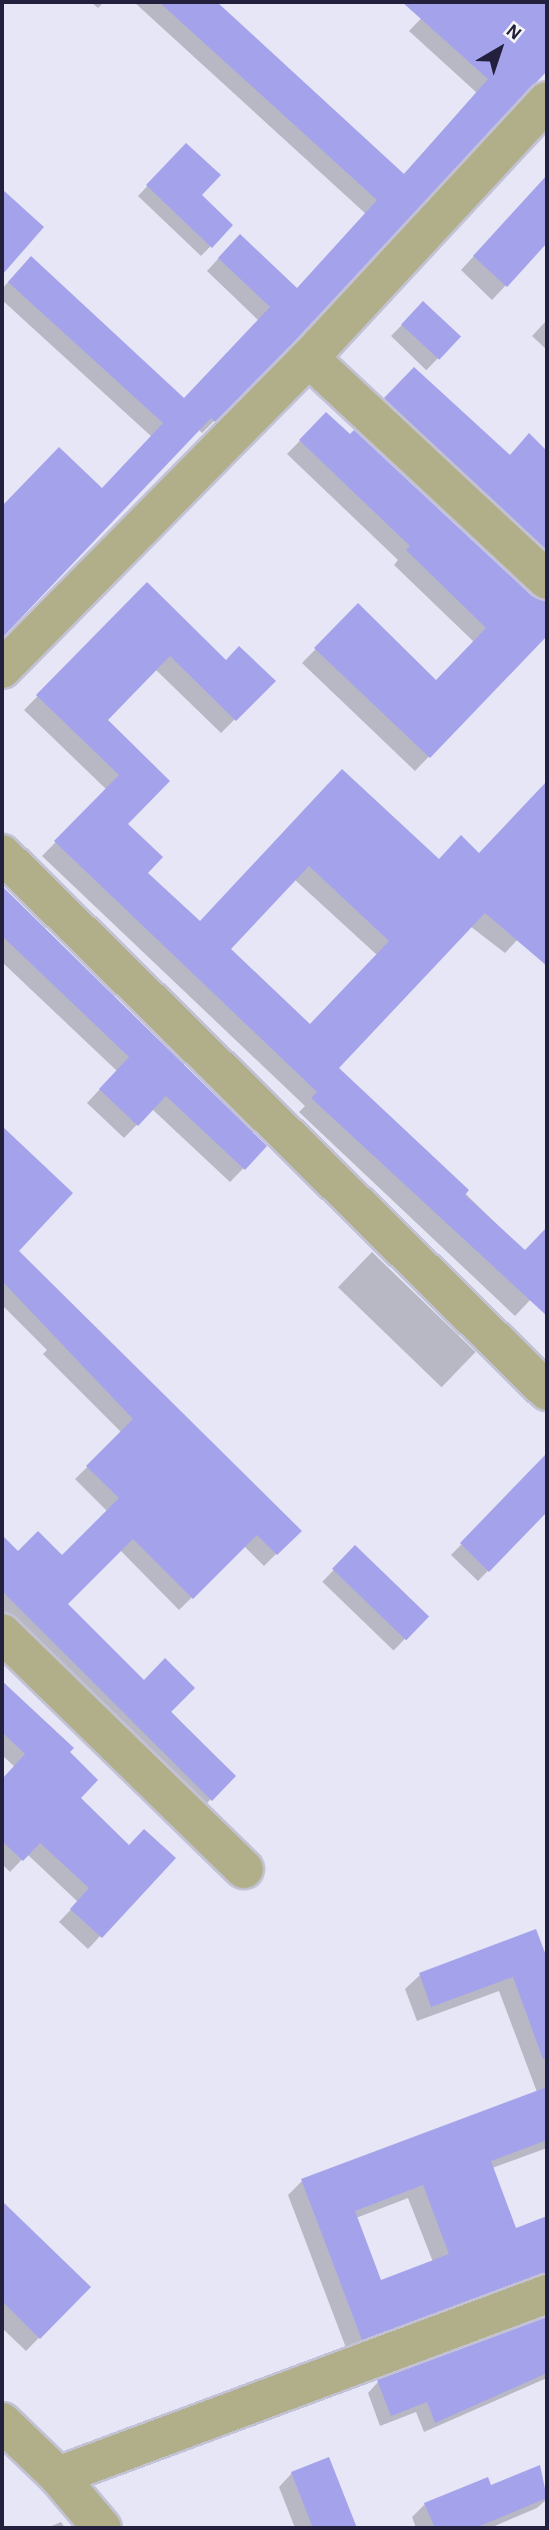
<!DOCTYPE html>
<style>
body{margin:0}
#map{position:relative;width:549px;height:2530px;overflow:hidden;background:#e6e6f6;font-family:"Alegreya Sans",sans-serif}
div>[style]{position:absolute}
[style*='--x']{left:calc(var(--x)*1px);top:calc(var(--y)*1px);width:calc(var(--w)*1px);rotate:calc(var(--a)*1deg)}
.shadow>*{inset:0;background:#0003;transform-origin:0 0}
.building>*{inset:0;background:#a5a2ec;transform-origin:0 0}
.roads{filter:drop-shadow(2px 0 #c3c2d5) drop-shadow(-2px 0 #c3c2d5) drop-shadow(0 2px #c3c2d5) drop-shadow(0 -2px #c3c2d5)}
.street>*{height:38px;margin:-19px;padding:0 19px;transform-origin:19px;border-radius:19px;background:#b1af8a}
span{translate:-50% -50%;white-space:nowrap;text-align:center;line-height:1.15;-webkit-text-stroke:6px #f5f5f5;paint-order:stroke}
.frame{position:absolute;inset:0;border:4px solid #22203d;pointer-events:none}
.north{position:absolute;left:465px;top:14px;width:70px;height:70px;-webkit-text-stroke:5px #f5f5f5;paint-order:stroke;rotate:39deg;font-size:19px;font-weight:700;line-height:28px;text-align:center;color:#22203d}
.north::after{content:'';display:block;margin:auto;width:24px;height:32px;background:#22203d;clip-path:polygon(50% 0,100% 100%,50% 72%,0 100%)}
</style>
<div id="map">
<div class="shadow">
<i style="clip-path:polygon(91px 2px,104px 2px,98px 8px)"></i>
<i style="clip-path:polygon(134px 2px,214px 2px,403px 175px,477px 93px,409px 31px,437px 2px,518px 2px,547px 26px,547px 68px,292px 342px,202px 433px,198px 429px,2px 635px,2px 508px,59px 449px,101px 490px,152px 437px,2px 300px,2px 289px,18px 271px,184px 400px,259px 321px,207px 271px,227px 249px,296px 290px,366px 214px)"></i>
<i style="clip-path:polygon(186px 145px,199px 196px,231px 225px,201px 256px,138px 196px)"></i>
<i style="clip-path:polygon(547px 177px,547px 241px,492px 300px,461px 270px)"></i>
<i style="left:423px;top:303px;width:49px;height:46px;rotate:44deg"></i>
<i style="clip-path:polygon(547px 320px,547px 350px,532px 336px)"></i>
<i style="clip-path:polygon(414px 369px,509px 456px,529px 436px,547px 453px,547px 576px,372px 413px)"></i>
<i style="clip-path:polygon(326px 414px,531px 598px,547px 602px,547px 633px,415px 771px,302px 663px,358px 606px,436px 682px,474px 642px,394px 565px,398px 560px,287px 454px)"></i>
<i style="clip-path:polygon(evenodd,147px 585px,226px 662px,273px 681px,221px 733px,155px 669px,105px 720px,167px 781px,126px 824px,146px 873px,200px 923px,328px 784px,439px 861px,479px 855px,547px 784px,547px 908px,505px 953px,470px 926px,337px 1068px,525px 1252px,547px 1228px,547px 1282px,515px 1316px,299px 1112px,305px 1106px,42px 856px,107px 790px,24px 710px,147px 585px,294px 879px,377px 955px,310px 1027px,228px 950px,294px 879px)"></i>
<i style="clip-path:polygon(2px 891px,265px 1146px,230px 1182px,152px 1109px,124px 1138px,87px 1103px,117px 1071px,2px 962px)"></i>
<i style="clip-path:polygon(7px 1134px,17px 1251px,299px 1531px,264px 1566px,244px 1546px,179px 1610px,120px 1550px,66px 1604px,234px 1776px,198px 1812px,2px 1616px,2px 1537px,18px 1553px,62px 1558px,108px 1512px,75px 1479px,122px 1433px,43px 1354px,47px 1350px,2px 1305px,2px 1140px)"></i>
<i style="left:372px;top:1252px;width:144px;height:49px;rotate:44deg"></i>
<i style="clip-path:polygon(547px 1456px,547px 1510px,478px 1581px,451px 1555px)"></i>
<i style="left:355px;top:1548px;width:99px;height:47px;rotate:44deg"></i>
<i style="clip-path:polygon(2px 1681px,71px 1748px,67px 1752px,79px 1798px,129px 1847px,173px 1858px,88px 1949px,59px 1922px,78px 1902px,27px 1854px,10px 1872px,2px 1864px,2px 1781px,15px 1767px,2px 1755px)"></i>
<i style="clip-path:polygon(evenodd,535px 1932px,547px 1963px,547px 2148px,492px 2168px,515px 2230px,547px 2218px,547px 2280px,348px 2353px,288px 2195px,302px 2181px,537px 2092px,499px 1991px,417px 2021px,405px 1989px,420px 1975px,535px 1932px,408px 2198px,433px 2262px,380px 2282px,356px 2218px,408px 2198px)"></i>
<i style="clip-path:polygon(2px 2204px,88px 2287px,26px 2351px,2px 2328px)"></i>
<i style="clip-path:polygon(547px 2319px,547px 2378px,424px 2432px,416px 2412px,380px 2426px,368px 2393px,378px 2382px)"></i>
<i style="clip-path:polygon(328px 2459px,355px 2528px,295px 2528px,279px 2487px,292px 2473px)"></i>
<i style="clip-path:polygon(539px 2467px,547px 2499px,537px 2508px,490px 2528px,416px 2528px,412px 2517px,425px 2504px,490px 2488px)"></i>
<i style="clip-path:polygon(61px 2522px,65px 2528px,47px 2528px)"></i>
</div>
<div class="building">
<i style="clip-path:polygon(159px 2px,217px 2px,404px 174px,488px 79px,402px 2px,547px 2px,547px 71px,293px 343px,215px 422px,211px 418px,2px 638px,2px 506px,59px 447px,102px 488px,163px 423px,8px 282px,31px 256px,184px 398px,270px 307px,218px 258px,240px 234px,297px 288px,377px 200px)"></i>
<i style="clip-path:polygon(186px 143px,221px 175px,202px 195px,233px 225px,212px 248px,146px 185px)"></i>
<i style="clip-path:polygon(547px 175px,547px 243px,507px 287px,473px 256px)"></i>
<i style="clip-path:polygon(2px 189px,44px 227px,2px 275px)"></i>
<i style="left:423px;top:301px;width:52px;height:32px;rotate:43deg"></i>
<i style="clip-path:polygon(414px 367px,510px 455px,529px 433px,547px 451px,547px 550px,384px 398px)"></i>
<i style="clip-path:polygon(326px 412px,350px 434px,354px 430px,532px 596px,547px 601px,547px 636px,430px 758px,314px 648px,358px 603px,436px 680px,486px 628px,406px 550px,410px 546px,299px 440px)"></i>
<i style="clip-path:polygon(evenodd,147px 582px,226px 660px,239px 646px,276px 681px,236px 721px,170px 656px,108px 720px,170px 781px,128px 824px,163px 857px,148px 873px,200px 921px,342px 769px,439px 859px,461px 835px,479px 853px,547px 781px,547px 966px,485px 913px,339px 1068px,469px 1190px,465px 1195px,525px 1250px,547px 1227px,547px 1316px,311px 1098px,317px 1092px,54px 841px,119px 775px,36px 695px,147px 582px,309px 866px,389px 941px,310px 1024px,231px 949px,309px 866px)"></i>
<i style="clip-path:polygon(2px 886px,267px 1146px,245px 1170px,166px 1096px,138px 1126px,99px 1089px,129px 1057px,2px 936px)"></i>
<i style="clip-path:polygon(2px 1126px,73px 1193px,19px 1251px,302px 1531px,277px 1555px,257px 1535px,193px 1599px,133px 1539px,68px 1604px,144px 1680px,165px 1658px,195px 1688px,171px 1712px,236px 1776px,212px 1801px,2px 1591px,2px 1535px,18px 1551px,38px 1531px,62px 1555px,119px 1498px,86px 1466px,133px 1419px,2px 1281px)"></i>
<i style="clip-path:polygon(547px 1453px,547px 1512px,489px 1572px,460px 1543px)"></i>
<i style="left:355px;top:1545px;width:103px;height:33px;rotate:44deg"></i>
<i style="clip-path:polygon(2px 1681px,74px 1748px,70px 1752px,98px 1780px,81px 1798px,129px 1845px,144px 1829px,176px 1858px,102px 1938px,70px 1909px,89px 1888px,40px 1843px,23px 1861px,2px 1841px,2px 1779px,25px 1754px,2px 1732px)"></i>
<i style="clip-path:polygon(536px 1929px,547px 1958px,547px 2058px,543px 2059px,513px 1977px,431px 2007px,419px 1973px)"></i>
<i style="clip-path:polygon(evenodd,547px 2087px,547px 2140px,491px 2161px,516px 2228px,547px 2216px,547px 2273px,362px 2340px,301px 2179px,547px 2087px,423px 2185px,449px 2254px,381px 2280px,355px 2211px,423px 2185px)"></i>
<i style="clip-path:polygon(2px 2201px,91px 2287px,40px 2339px,2px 2301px)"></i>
<i style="clip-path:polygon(547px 2317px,547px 2373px,435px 2423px,427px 2402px,391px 2416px,377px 2380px)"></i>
<i style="clip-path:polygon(329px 2457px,357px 2528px,313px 2528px,291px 2472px)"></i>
<i style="clip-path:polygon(540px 2465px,547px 2498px,475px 2528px,435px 2528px,424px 2503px,488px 2477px,491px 2485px)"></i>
</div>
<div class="roads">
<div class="street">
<i style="--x:309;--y:358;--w:325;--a:43"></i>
<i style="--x:2;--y:669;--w:437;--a:-45.4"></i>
<i style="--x:309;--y:358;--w:350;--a:-47.2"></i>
<i style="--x:2;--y:854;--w:765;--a:44.58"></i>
<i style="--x:2;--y:1633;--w:338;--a:44.3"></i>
<i style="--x:2;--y:2422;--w:78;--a:44"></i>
<i style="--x:58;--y:2476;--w:68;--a:49.8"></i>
<i style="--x:58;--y:2476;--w:522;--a:-20.41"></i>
</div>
</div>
<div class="frame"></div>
<div class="north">N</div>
</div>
